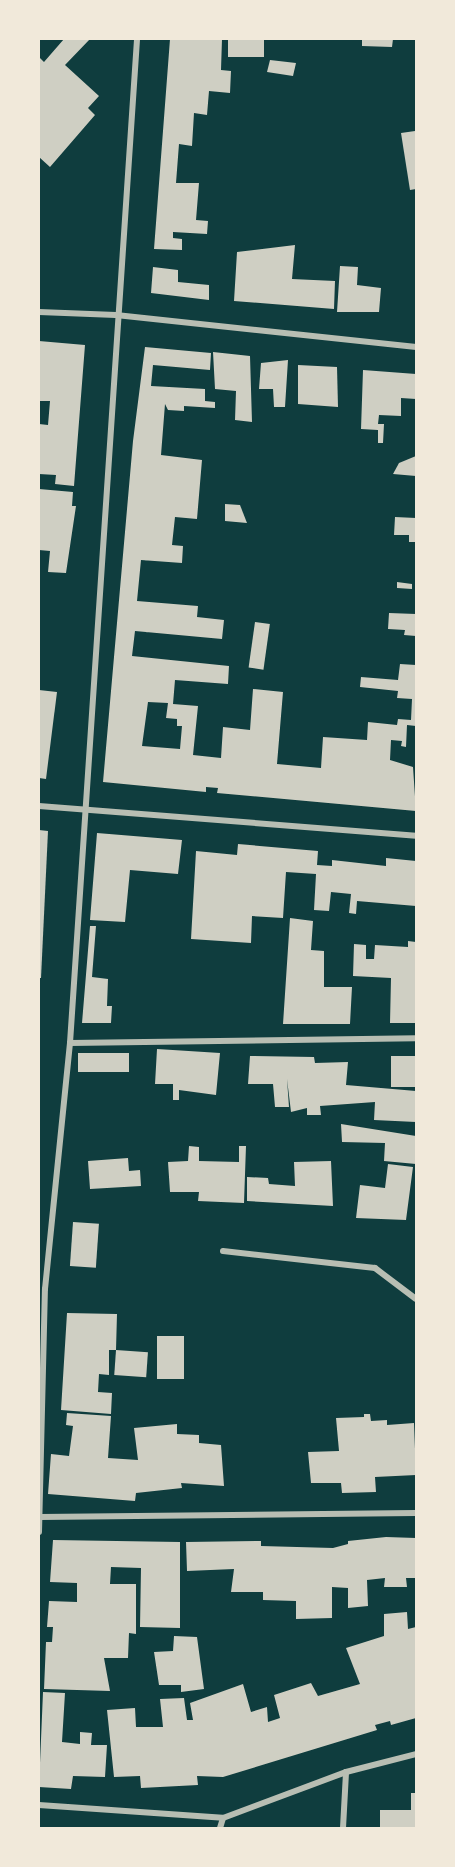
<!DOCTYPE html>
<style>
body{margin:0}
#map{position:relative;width:455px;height:1867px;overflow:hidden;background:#0f3d3e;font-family:Karla,sans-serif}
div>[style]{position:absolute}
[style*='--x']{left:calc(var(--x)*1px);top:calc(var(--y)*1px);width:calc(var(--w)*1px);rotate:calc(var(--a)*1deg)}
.building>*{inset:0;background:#cfcfc3;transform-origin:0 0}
.minor>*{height:6px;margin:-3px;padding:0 3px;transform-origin:3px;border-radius:3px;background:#b8beb3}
span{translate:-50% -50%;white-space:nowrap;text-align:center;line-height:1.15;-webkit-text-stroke:5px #f1e9da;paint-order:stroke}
.frame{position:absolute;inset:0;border:40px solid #f1e9da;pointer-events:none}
</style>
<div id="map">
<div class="building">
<i style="clip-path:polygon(64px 39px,90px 39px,65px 65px,99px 96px,88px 108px,95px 115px,50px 167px,39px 157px,39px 57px,44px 62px)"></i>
<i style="clip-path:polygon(170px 39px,222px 39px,221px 70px,231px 71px,230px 93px,209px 91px,207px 115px,194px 113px,192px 146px,179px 144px,176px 183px,199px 183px,196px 220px,208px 221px,207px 234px,173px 232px,173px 238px,182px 239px,182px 250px,154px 249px)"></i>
<i style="left:228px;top:39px;width:36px;height:18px"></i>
<i style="clip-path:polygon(362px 39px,393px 39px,392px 47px,362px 46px)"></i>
<i style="clip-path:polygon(270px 60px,296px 63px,293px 76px,267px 72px)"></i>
<i style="clip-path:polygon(415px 131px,416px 189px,410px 190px,401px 133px)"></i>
<i style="clip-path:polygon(295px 245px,292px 279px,335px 281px,334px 309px,234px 301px,237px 252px)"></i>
<i style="clip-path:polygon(340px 266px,358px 267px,357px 285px,381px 288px,379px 312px,337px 312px)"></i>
<i style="clip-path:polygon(153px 267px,178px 270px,178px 282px,209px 285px,209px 300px,151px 293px)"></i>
<i style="clip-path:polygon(39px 341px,85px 345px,74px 486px,55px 484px,56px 475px,39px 474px,39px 424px,48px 425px,50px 401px,39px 401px)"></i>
<i style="clip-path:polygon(evenodd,145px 347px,211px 353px,210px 370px,153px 365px,151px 386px,205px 389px,205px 401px,215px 402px,215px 408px,184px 406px,184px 411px,168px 410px,165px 404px,161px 455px,202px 460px,197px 519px,175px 517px,172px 545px,183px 546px,182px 563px,141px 560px,137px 601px,198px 606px,197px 617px,224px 620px,222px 639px,135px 631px,132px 656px,229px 666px,228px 684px,175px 680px,173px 704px,198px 706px,193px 755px,221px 758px,223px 727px,250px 730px,253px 689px,283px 692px,277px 764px,321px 768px,323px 737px,367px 740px,368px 722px,397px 725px,398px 719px,411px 720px,412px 699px,397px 698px,398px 691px,360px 687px,361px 677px,398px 680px,400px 664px,416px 665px,416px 726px,407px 725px,406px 747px,401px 746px,402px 741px,391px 740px,390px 760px,413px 767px,416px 811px,217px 793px,218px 788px,206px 787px,206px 792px,103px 782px,133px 441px,145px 347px,148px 702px,168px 703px,166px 718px,177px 719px,177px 726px,182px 726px,180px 749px,142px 746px,148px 702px)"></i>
<i style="clip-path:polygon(213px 352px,250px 356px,252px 422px,235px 420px,236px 391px,215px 389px)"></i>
<i style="clip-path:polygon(288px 360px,285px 407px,274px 407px,273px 389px,259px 389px,261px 363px)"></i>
<i style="clip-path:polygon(298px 365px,337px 367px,338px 407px,298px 404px)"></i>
<i style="clip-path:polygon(363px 370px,416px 374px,416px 399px,401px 398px,401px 416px,379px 415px,378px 424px,384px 424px,383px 443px,378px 443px,378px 430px,361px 429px)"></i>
<i style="clip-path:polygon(416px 456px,416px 476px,393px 474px,399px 463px)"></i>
<i style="clip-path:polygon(39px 489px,73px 492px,72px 506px,76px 506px,66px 573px,48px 572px,50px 551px,39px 550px)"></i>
<i style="clip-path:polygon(225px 504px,240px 505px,247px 523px,225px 521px)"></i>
<i style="clip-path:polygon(395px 517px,416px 518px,416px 542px,409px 542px,409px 535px,394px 535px)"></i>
<i style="clip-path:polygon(397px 582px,412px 584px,412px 589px,397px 588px)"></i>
<i style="clip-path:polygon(389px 613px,416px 614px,416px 636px,404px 635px,405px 630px,388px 629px)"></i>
<i style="left:255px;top:622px;width:15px;height:46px;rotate:8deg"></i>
<i style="clip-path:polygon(39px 690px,57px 692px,46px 779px,39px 778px)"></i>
<i style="clip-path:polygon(39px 830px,48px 831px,41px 978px,39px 978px)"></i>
<i style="clip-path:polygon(97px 833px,182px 840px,178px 874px,130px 870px,125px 922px,90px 920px)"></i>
<i style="clip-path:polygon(238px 844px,318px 851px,317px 865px,332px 866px,332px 860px,386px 866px,386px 858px,416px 861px,416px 906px,357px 901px,356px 914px,349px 913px,351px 894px,331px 892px,329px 911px,314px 910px,316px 874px,286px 872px,283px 918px,252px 916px,251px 943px,191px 939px,196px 851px,237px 855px)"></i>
<i style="clip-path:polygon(290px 918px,313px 921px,311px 950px,324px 951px,324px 987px,352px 987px,350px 1024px,283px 1024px)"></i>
<i style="clip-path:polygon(90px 926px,96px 926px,92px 977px,108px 979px,107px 1006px,112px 1006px,111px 1023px,82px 1023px)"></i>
<i style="clip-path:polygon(408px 941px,416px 942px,416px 1023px,390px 1023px,391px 978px,353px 976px,354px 944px,366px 945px,366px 959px,374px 959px,375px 945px,408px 947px)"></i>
<i style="clip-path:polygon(157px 1049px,220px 1053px,216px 1095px,179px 1090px,179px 1100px,173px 1100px,173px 1084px,155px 1084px)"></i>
<i style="left:78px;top:1053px;width:51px;height:19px"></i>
<i style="clip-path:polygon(250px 1056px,314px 1057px,315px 1063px,348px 1062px,346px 1085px,416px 1091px,416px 1122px,374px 1120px,375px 1102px,320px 1106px,321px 1115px,307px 1115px,307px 1108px,291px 1112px,287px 1079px,289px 1107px,275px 1107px,273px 1084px,248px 1084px)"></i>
<i style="left:391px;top:1056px;width:25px;height:31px"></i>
<i style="clip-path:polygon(341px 1124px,416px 1136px,416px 1164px,384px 1161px,385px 1143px,342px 1142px)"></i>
<i style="clip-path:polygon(189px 1146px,199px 1147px,199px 1161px,239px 1162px,239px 1146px,246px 1146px,244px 1203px,198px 1201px,199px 1192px,170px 1192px,168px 1162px,188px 1161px)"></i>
<i style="clip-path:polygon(128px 1158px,129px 1171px,140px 1170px,141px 1186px,90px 1189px,88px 1161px)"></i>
<i style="clip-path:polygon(331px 1161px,333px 1206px,247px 1201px,247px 1177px,268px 1178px,269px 1184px,295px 1186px,294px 1162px)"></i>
<i style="clip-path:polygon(388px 1164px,413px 1167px,406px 1220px,356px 1218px,360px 1185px,385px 1188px)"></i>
<i style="left:73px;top:1222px;width:26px;height:44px;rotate:4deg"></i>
<i style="clip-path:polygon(67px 1313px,117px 1314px,116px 1350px,109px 1350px,109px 1375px,99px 1374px,98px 1392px,112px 1393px,111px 1414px,61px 1410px)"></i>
<i style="left:157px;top:1336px;width:27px;height:43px"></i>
<i style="left:116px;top:1350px;width:32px;height:25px;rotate:4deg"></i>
<i style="clip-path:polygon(67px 1413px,111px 1416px,108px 1458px,138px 1460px,134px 1428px,177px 1424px,177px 1434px,199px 1435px,199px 1443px,221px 1445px,224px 1486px,181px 1483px,182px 1488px,136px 1493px,135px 1501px,48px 1494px,51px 1454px,69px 1456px,73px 1426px,66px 1425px)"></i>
<i style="clip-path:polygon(364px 1414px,370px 1414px,371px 1421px,387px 1420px,387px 1425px,414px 1423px,416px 1475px,375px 1477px,376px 1492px,342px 1493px,341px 1483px,311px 1483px,308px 1452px,339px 1451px,336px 1418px,364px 1417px)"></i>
<i style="clip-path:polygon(386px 1537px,416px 1538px,416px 1578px,406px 1578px,407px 1587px,384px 1587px,385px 1578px,367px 1580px,368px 1606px,348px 1608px,348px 1588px,332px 1587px,332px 1618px,296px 1619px,296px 1601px,263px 1600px,263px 1592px,231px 1592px,234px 1569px,187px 1571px,186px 1542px,261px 1541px,261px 1546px,333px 1548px,348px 1544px,348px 1541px)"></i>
<i style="clip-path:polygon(53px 1540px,180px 1542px,180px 1628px,140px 1627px,141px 1568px,111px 1567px,110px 1584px,136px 1584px,136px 1634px,129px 1633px,128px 1658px,104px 1658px,110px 1691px,44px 1689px,46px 1642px,52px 1642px,53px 1627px,47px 1627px,49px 1601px,77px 1602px,77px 1583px,50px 1582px)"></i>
<i style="clip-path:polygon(407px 1612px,408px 1629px,416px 1627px,416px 1718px,391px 1725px,390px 1721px,375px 1725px,377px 1730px,223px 1777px,197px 1776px,198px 1785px,141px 1788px,140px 1776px,114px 1777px,107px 1710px,135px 1708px,136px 1727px,163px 1727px,160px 1699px,184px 1698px,187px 1720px,193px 1720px,190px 1703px,243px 1684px,251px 1712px,267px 1707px,268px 1722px,280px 1718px,274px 1695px,311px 1683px,318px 1696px,360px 1684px,346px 1648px,384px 1636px,384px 1614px)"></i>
<i style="clip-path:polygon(174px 1636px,197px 1637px,204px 1689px,181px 1692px,181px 1685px,159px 1685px,154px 1652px,173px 1651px)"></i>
<i style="clip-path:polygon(43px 1692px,65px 1693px,62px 1742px,80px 1744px,80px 1732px,92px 1733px,91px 1745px,107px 1745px,105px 1777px,73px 1776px,71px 1789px,39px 1787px)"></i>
<i style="clip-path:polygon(411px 1793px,416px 1793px,416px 1828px,380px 1828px,380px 1810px,411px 1810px)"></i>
</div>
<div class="minor">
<i style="--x:39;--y:312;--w:77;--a:2.2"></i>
<i style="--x:116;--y:315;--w:302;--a:6.1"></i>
<i style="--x:39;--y:806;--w:378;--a:4.5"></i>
<i style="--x:70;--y:1043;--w:346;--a:-0.8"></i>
<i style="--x:223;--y:1251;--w:153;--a:6.4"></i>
<i style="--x:375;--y:1268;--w:51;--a:37.1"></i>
<i style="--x:40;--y:1517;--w:376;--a:-0.6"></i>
<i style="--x:39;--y:1532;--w:243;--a:-88.6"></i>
<i style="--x:45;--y:1289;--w:247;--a:-84.2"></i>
<i style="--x:70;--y:1043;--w:1006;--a:-86.18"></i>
<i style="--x:39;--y:1805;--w:184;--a:4"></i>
<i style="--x:223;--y:1818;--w:131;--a:-20.5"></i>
<i style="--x:346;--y:1772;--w:72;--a:-14.4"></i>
<i style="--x:220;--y:1828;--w:10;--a:-73"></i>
<i style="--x:343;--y:1828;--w:56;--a:-86.9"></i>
</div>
<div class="frame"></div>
</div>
